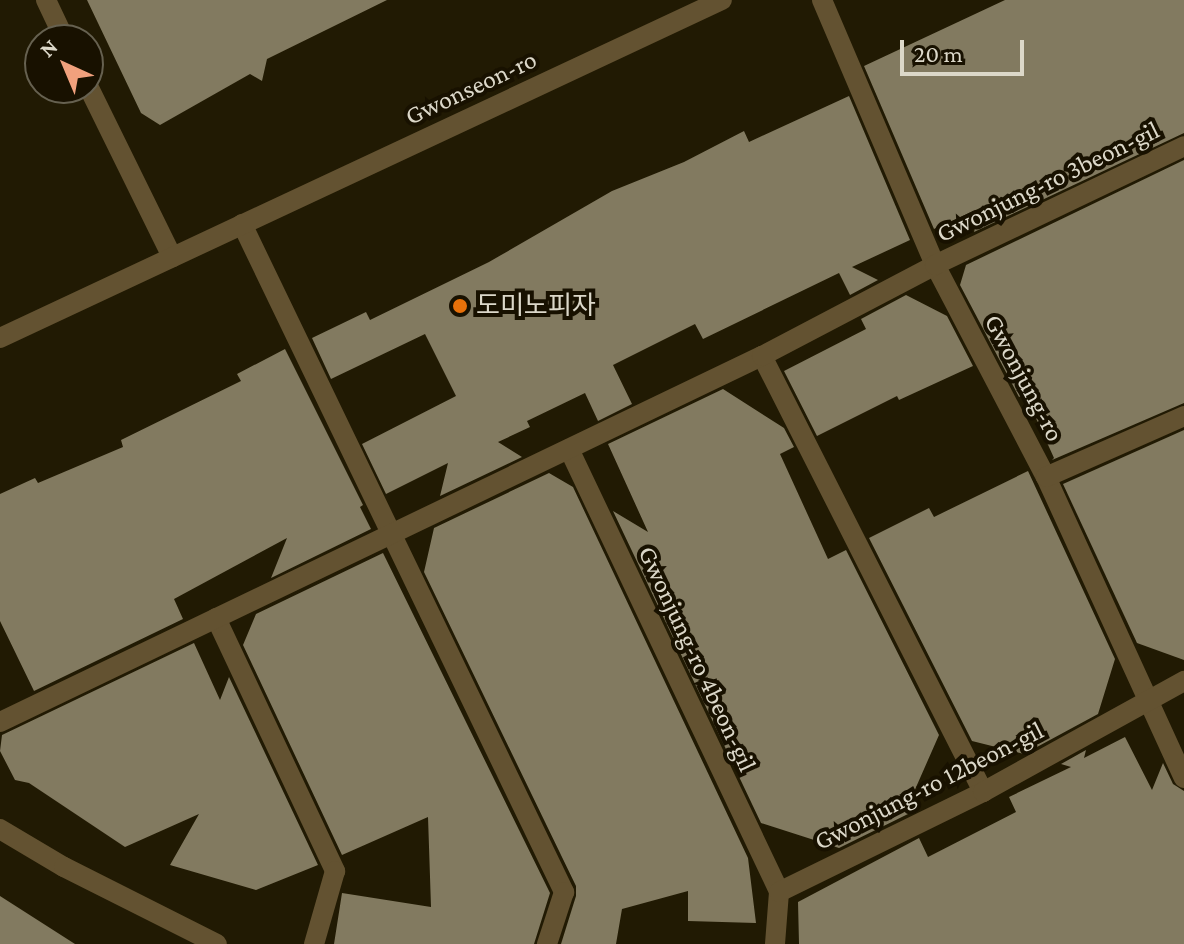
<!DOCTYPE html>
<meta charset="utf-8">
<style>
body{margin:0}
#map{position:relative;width:1184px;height:944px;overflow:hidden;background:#211a03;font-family:"Crimson Pro","Noto Sans KR",serif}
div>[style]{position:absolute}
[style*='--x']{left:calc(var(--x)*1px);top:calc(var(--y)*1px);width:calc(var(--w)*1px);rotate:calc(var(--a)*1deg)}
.building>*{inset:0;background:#827a60}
.minor>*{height:20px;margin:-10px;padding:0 10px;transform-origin:10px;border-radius:10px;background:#635231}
.dots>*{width:22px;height:22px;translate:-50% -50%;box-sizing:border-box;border:4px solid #181100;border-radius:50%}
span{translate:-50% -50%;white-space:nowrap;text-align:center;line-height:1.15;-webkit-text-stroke:8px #181100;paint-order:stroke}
.street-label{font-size:26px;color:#dcd8c9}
.poi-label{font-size:26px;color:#dcd8c9}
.left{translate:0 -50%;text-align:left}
.north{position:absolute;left:24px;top:24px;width:80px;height:80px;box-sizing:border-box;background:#181100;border:2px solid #666150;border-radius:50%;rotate:316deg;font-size:22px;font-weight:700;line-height:32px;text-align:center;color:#dcd8c9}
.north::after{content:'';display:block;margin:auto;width:28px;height:36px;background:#f1a17d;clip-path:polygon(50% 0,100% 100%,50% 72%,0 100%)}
.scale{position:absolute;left:900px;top:40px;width:124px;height:36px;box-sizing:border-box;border:4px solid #dcd8c9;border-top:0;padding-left:10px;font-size:24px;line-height:28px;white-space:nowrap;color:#dcd8c9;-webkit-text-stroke:6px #181100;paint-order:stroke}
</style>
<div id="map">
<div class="building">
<i style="clip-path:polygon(87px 0,387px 0,267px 59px,262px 81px,250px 74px,160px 125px,141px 113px)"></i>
<i style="clip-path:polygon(1005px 0,1184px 0,1184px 133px,974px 232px,980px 208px,934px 229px,864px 66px)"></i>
<i style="clip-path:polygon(849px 96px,910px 240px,852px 267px,878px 280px,850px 295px,839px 273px,703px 339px,695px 324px,613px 365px,632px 404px,598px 421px,585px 393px,527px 421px,530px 427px,498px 442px,522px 457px,440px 496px,448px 463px,386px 494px,362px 444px,456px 396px,425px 334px,331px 379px,312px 338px,366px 312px,370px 320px,489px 262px,612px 191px,684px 162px,744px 131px,749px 142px)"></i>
<i style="clip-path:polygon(1184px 160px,1184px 403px,1052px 460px,1054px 458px,1025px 394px,1019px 397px,960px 285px,966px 265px)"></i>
<i style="clip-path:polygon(906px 295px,947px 316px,973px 366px,899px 400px,897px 396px,817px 436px,784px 371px,866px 329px,861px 319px)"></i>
<i style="clip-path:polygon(285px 349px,363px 505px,360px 507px,371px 529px,271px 578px,287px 538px,174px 599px,183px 619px,34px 691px,0 621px,0 494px,35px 478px,38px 483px,123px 447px,121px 440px,241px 381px,237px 374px)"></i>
<i style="clip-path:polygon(723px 389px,784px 428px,794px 447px,780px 454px,828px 559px,846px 550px,939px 735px,906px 810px,908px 814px,839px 848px,761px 823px,613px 511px,648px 532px,608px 444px)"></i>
<i style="clip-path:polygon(1184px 430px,1184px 660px,1137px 643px,1063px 484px)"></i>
<i style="clip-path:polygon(1028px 471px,1115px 659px,1098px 714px,1024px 754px,972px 741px,869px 538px,929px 508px,934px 517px)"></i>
<i style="clip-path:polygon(549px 473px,573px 487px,748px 858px,756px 923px,688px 921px,688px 891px,622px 909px,616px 944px,561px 944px,576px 896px,576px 886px,424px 572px,434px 528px)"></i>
<i style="clip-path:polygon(383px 553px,550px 893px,534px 944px,334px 944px,342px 893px,431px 907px,428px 817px,342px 855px,243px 645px,256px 614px)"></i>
<i style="clip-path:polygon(194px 643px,220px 700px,229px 677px,318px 865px,256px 890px,170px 865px,199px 814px,125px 847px,29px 783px,15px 780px,0 751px,2px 735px)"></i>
<i style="clip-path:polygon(1125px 737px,1152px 790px,1163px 763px,1173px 784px,1184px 791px,1184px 944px,799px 944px,798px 902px,919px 838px,928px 857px,1016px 812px,1009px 797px,1071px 767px,1061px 764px,1086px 750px,1084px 758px)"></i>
<i style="clip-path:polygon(0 896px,75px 944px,0 944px)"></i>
</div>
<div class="minor">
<i style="--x:46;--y:0;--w:44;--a:64.6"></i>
<i style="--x:822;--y:0;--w:288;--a:66.9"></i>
<i style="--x:935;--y:265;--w:239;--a:62.4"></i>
<i style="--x:1046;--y:477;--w:331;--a:65.4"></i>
<i style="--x:88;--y:86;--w:191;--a:63.8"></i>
<i style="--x:242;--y:224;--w:742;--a:64.26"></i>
<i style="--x:564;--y:892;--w:55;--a:108.1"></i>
<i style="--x:0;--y:338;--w:797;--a:-25.09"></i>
<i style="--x:762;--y:356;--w:489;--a:63.1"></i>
<i style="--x:569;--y:449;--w:490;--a:64.6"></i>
<i style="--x:1046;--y:477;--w:151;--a:-23.8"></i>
<i style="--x:216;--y:618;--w:280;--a:64.8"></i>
<i style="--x:335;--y:871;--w:76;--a:106"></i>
<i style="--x:0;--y:722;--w:845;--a:-25.66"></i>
<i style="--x:762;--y:356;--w:195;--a:-27.7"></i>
<i style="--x:935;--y:265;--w:276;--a:-25.5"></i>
<i style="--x:0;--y:829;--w:74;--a:30.7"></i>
<i style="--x:64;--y:867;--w:171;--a:26.7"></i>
<i style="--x:775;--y:944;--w:52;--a:-85.6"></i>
<i style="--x:779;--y:892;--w:227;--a:-26.1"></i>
<i style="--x:983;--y:792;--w:230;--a:-28.9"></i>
</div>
<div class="dots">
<i style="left:460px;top:306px;background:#e8710a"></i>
</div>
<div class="street-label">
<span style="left:471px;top:88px;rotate:-25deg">Gwonseon-ro</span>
<span style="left:1048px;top:182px;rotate:-26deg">Gwonjung-ro 3beon-gil</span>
<span style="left:1024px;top:378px;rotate:62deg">Gwonjung-ro</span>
<span style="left:697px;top:659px;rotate:65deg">Gwonjung-ro 4beon-gil</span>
<span style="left:929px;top:786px;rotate:-27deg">Gwonjung-ro 12beon-gil</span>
</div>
<div class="poi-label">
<span class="left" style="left:476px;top:306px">도미노피자</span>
</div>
<div class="north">N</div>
<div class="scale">20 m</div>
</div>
